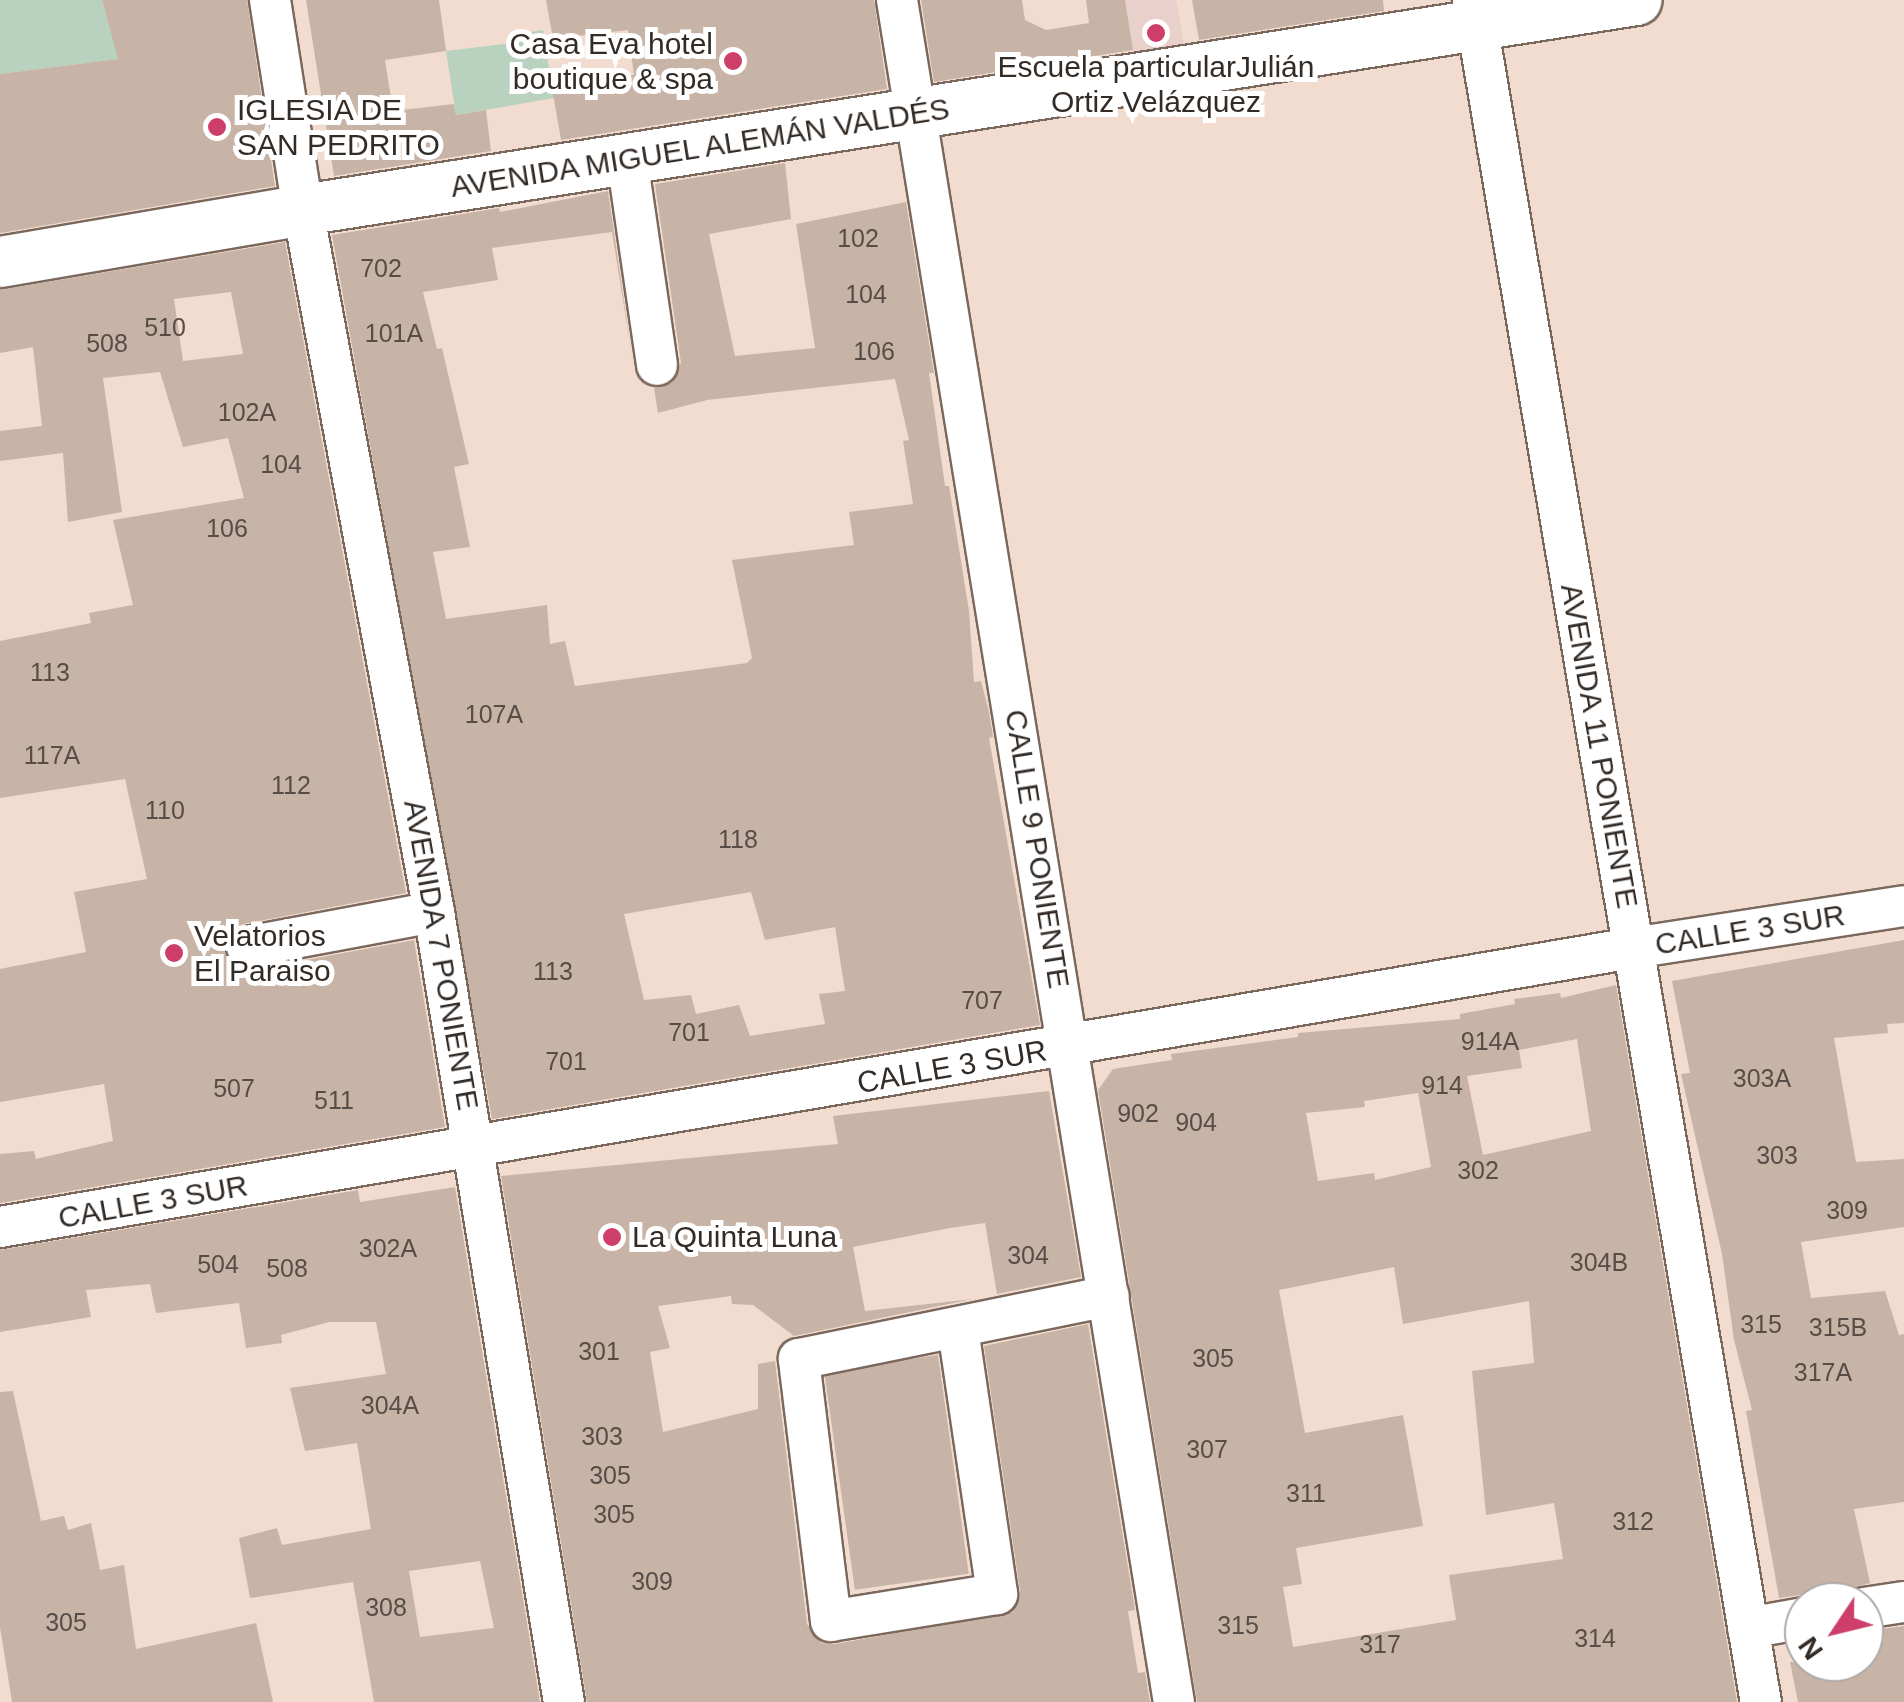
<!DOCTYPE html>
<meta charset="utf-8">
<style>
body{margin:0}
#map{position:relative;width:1904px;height:1702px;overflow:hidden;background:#f1dccf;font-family:Arial,sans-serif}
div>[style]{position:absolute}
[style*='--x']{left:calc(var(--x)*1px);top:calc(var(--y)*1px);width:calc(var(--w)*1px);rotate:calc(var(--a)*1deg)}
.education>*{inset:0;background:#ead0ca}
.green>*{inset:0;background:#b8d2bf}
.building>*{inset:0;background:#c8b4a7;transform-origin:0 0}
.roads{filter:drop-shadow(2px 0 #7b685d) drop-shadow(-2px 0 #7b685d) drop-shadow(0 2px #7b685d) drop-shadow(0 -2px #7b685d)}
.minor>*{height:40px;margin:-20px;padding:0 20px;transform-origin:20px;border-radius:20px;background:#fff}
.major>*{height:50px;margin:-25px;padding:0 25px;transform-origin:25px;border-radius:25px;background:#fff}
.dots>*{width:28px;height:28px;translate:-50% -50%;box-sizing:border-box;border:5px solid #fff;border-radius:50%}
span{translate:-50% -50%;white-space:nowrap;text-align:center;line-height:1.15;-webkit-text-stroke:10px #fff;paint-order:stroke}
.number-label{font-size:25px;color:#584d46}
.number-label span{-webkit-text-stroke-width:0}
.poi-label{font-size:30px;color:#332b26}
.right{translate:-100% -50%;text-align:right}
.left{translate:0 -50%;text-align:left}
.street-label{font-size:30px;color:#332b26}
.north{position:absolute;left:1784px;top:1582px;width:100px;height:100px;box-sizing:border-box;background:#fff;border:2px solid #adaaa8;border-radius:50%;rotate:235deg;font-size:28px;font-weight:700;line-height:40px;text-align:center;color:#332b26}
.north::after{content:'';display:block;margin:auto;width:35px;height:45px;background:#cd3f6a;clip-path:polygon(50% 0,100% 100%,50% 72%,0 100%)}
</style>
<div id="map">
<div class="education">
<i style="clip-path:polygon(1125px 0,1176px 0,1185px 48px,1134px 55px)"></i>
</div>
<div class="green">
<i style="clip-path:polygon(0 0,102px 0,112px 36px,151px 55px,0 74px)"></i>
<i style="clip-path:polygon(543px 30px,554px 98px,456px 115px,446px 51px,521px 42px,520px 34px)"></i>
</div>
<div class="building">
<i style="clip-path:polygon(102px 0,247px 0,275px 186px,0 233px,0 74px,118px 59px)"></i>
<i style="clip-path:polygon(306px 0,439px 0,446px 51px,385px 60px,393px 111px,454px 104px,456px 115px,486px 110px,491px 151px,334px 176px)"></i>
<i style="clip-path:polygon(546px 0,874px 0,887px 89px,561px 140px,552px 88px,634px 75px,628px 30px,553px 39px)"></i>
<i style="clip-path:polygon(921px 0,1022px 0,1025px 20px,1046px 30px,1089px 23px,1086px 0,1125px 0,1133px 50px,934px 82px)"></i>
<i style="clip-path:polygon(1192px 0,1383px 0,1384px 11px,1199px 40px)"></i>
<i style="clip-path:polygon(evenodd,785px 163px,791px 219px,709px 234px,735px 356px,815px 348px,796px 224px,906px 202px,934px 373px,929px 373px,945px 486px,949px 486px,969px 611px,974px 682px,981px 681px,989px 712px,993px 737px,989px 738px,1040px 1025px,492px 1119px,332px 235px,499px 208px,500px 212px,608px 191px,632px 356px,612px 232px,492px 248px,498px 280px,423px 292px,437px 349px,442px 348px,469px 464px,454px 467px,470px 547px,433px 552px,446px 619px,547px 605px,550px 644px,565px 641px,575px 686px,747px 663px,752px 658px,732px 560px,854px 545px,849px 512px,913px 504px,903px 441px,909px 440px,895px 379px,707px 400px,658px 413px,654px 388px,672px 383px,681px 363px,655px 184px,785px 163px,751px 892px,765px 940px,835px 927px,845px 991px,819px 994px,825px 1024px,750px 1036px,739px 1005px,696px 1014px,691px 995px,644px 1000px,624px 914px,751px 892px)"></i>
<i style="clip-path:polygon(evenodd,285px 242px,406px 893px,243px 924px,231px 930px,224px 950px,230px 963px,251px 970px,414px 940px,445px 1127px,0 1203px,0 1154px,34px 1151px,36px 1159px,113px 1141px,104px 1084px,0 1102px,0 969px,86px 952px,74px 892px,147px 879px,125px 779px,0 798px,0 641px,91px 623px,89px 613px,133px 605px,113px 520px,244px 498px,228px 438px,183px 447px,160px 372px,103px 378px,122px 512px,68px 522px,63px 453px,0 461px,0 431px,42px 426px,33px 347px,0 353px,0 290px,285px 242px,231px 292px,243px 354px,183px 361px,174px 299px,231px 292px)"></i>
<i style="clip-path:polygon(1904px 940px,1904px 1023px,1887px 1024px,1888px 1033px,1834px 1038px,1856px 1162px,1904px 1159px,1904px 1227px,1801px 1242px,1811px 1298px,1885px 1291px,1899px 1335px,1904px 1334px,1904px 1502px,1854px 1509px,1870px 1583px,1850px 1589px,1841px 1602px,1821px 1602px,1801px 1595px,1779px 1598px,1746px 1411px,1752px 1410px,1734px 1340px,1722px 1254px,1681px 1074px,1690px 1073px,1672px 981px)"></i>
<i style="clip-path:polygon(evenodd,1616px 985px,1737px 1702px,1197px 1702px,1098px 1090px,1113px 1069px,1172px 1060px,1171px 1054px,1298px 1037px,1298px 1033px,1460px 1019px,1460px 1014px,1515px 1004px,1514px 999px,1560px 993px,1561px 998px,1616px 985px,1577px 1039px,1591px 1131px,1483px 1155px,1467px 1076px,1522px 1068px,1519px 1050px,1577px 1039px,1616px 985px,1418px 1093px,1431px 1167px,1375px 1180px,1374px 1173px,1318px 1181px,1306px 1113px,1365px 1107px,1364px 1101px,1418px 1093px,1616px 985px,1394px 1267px,1403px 1324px,1529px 1301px,1534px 1363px,1472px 1371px,1486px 1515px,1554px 1503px,1563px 1559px,1449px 1575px,1456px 1620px,1293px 1647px,1283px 1587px,1302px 1584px,1296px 1548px,1423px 1526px,1403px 1415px,1305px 1433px,1279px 1290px,1394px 1267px)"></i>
<i style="clip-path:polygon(1049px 1091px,1081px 1277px,997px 1294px,985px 1223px,950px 1228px,853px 1247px,865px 1311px,973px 1299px,794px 1336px,753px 1305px,732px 1304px,731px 1296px,658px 1306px,670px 1348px,650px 1352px,663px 1432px,758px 1409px,758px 1364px,775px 1361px,807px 1624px,821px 1643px,835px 1644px,1013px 1612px,1020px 1591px,984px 1346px,1088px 1324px,1135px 1610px,1128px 1611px,1138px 1673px,1145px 1672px,1150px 1702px,587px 1702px,501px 1176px,838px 1144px,833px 1116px)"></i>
<i style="clip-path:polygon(evenodd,455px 1187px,540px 1702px,374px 1702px,353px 1582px,250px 1598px,239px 1538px,277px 1528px,282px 1545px,371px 1529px,357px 1443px,305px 1451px,290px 1388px,386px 1374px,376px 1322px,329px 1322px,281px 1335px,282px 1343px,246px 1348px,239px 1303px,156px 1313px,150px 1284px,86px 1290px,91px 1317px,0 1332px,0 1250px,358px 1190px,360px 1202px,455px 1187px,480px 1561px,494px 1628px,420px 1637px,409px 1571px,480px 1561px)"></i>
<i style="left:938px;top:1355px;width:221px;height:115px;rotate:82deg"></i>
<i style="clip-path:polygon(13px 1391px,41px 1521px,64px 1516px,68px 1530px,91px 1523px,100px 1570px,124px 1565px,136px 1649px,256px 1623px,273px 1702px,12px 1702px,0 1627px,0 1392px)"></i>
<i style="clip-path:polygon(1904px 1626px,1904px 1702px,1798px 1702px,1790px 1662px,1864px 1662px,1864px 1631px)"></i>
</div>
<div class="roads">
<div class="minor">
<i style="--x:270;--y:0;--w:213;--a:81.1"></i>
<i style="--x:303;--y:210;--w:714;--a:79.43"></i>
<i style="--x:434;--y:912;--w:801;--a:80.66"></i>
<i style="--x:897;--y:0;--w:1724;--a:80.76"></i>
<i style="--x:1473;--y:0;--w:1726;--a:80.4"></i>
<i style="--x:627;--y:159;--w:208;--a:81.7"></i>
<i style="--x:247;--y:947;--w:190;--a:-10.6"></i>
<i style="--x:0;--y:1227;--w:1657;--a:-9.7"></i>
<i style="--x:1633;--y:948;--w:274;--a:-8.8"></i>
<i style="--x:958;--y:1329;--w:268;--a:81.6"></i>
<i style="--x:997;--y:1594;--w:168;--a:170.8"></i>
<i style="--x:831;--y:1621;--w:264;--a:-97"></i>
<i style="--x:799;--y:1359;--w:316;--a:-11.5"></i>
<i style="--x:1864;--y:1608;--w:40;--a:-8.5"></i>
<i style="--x:1748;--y:1628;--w:57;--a:-10.1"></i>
</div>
<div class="major">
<i style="--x:0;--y:262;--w:307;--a:-9.7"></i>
<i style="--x:303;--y:210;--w:1350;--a:-8.95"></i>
</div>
</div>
<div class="dots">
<i style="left:1156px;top:33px;background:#cd3f6a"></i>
<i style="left:733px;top:61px;background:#cd3f6a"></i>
<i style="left:217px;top:127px;background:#cd3f6a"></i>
<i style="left:174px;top:953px;background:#cd3f6a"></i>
<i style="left:612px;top:1237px;background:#cd3f6a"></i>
</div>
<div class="number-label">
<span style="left:858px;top:238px">102</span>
<span style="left:381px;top:268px">702</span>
<span style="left:866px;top:294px">104</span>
<span style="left:165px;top:327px">510</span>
<span style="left:394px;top:333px">101A</span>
<span style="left:107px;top:343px">508</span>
<span style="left:874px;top:351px">106</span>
<span style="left:247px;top:412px">102A</span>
<span style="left:281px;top:464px">104</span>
<span style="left:227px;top:528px">106</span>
<span style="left:50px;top:672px">113</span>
<span style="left:494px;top:714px">107A</span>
<span style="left:52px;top:755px">117A</span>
<span style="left:291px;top:785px">112</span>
<span style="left:165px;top:810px">110</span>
<span style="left:738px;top:839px">118</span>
<span style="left:553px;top:971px">113</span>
<span style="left:982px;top:1000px">707</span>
<span style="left:689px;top:1032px">701</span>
<span style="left:1490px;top:1041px">914A</span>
<span style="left:566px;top:1061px">701</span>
<span style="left:1762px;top:1078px">303A</span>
<span style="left:1442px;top:1085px">914</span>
<span style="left:234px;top:1088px">507</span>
<span style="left:334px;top:1100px">511</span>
<span style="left:1138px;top:1113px">902</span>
<span style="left:1196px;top:1122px">904</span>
<span style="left:1777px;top:1155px">303</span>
<span style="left:1478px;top:1170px">302</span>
<span style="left:1847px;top:1210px">309</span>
<span style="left:388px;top:1248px">302A</span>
<span style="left:1028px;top:1255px">304</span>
<span style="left:1599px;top:1262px">304B</span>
<span style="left:218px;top:1264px">504</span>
<span style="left:287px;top:1268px">508</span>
<span style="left:1761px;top:1324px">315</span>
<span style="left:1838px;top:1327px">315B</span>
<span style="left:599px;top:1351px">301</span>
<span style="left:1213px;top:1358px">305</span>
<span style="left:1823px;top:1372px">317A</span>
<span style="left:390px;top:1405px">304A</span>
<span style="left:602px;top:1436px">303</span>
<span style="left:1207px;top:1449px">307</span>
<span style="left:610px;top:1475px">305</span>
<span style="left:1306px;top:1493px">311</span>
<span style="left:614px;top:1514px">305</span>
<span style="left:1633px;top:1521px">312</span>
<span style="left:652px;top:1581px">309</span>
<span style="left:386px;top:1607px">308</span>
<span style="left:66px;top:1622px">305</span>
<span style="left:1238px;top:1625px">315</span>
<span style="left:1595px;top:1638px">314</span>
<span style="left:1380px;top:1644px">317</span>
</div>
<div class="poi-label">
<span class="right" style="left:713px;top:61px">Casa Eva hotel<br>boutique &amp; spa</span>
<span style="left:1156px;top:84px">Escuela particularJulián<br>Ortiz Velázquez</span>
<span class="left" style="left:237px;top:127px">IGLESIA DE<br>SAN PEDRITO</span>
<span class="left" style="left:194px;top:953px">Velatorios<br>El Paraiso</span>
<span class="left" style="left:632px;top:1237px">La Quinta Luna</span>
</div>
<div class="street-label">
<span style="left:700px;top:148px;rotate:-9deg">AVENIDA MIGUEL ALEMÁN VALDÉS</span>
<span style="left:1599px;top:746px;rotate:80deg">AVENIDA 11 PONIENTE</span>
<span style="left:1037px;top:849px;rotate:81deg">CALLE 9 PONIENTE</span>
<span style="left:1750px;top:930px;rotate:-9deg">CALLE 3 SUR</span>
<span style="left:441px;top:955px;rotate:80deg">AVENIDA 7 PONIENTE</span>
<span style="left:952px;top:1067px;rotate:-10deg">CALLE 3 SUR</span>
<span style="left:153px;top:1202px;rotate:-10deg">CALLE 3 SUR</span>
</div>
<div class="north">N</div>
</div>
